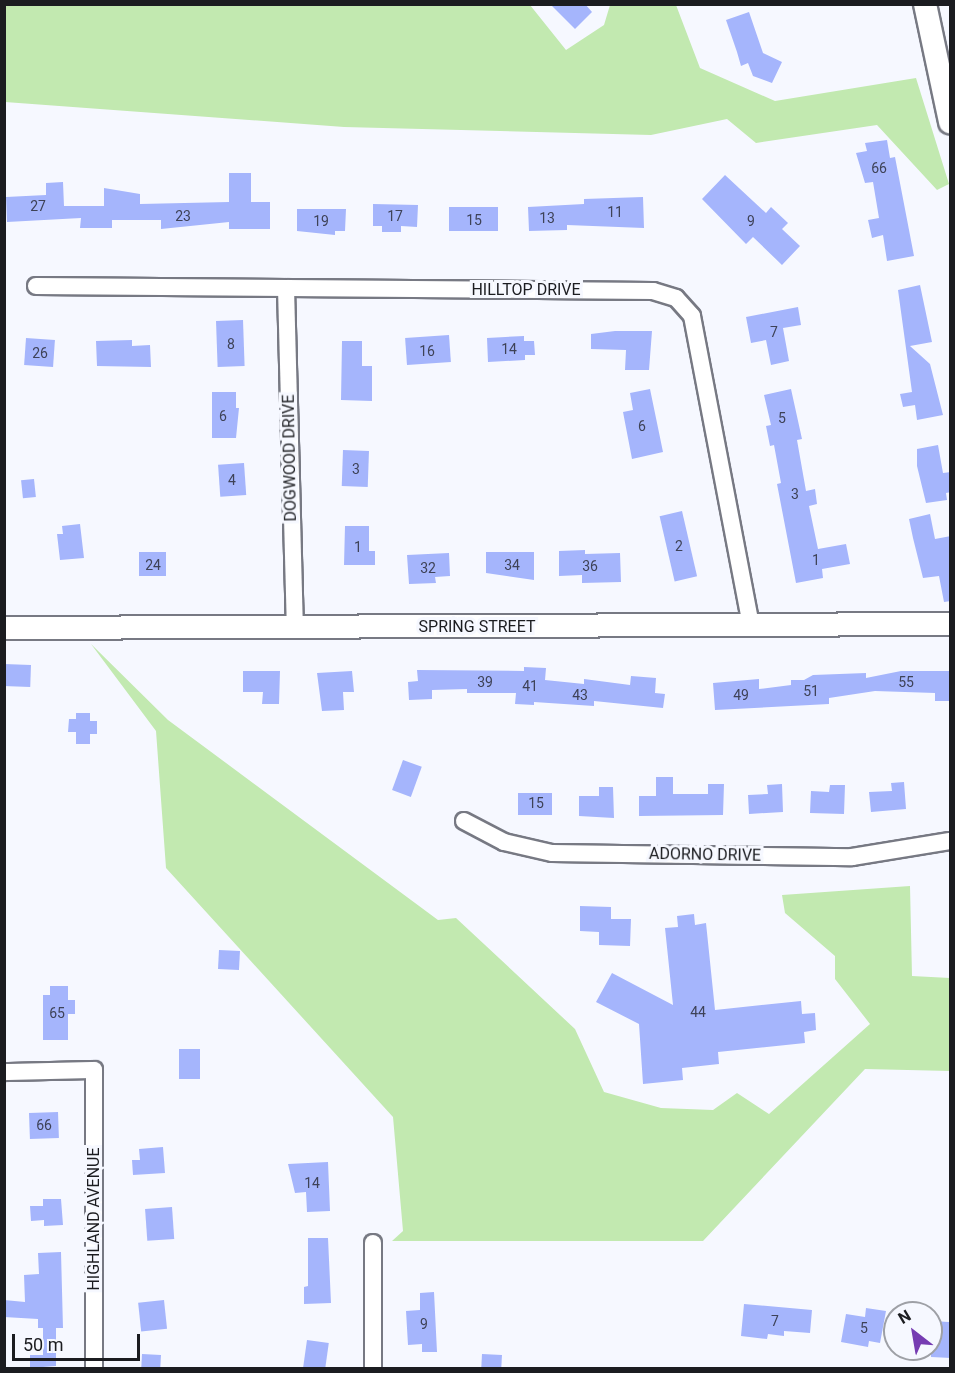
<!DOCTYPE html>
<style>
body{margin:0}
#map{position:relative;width:955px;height:1373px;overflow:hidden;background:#f6f8ff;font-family:Roboto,sans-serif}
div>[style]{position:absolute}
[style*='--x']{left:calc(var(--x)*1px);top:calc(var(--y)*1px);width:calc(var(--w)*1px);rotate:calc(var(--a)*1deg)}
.green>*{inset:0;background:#c2e9b0}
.building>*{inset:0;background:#a5b5fc;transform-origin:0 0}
.roads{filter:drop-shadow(2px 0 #777983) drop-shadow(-2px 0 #777983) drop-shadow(0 2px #777983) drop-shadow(0 -2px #777983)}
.street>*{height:16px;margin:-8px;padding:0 8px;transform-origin:8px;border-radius:8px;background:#fff}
.secondary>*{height:22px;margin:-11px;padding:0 11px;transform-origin:11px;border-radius:11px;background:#fff}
span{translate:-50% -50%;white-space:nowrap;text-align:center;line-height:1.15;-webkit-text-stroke:6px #f6f8ff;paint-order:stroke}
.number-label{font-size:14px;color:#3e4257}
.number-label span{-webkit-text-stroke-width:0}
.street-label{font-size:16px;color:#1b1c20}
.frame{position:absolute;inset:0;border:6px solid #1b1c20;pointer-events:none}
.north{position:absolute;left:883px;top:1301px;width:60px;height:60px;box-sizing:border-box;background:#f6f8ff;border:2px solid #9ea0a6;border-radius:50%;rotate:329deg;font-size:16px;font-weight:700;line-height:24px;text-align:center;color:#1b1c20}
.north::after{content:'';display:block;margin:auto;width:21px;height:27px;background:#763cb2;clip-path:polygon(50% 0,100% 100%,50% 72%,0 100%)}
.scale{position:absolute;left:12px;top:1334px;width:128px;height:27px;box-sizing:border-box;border:3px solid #1b1c20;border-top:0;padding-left:8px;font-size:18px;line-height:21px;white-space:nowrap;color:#1b1c20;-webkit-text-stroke:4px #f6f8ff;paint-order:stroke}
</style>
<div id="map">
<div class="green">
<i style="clip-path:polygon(4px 5px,530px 5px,566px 50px,604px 25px,610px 5px,676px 5px,700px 68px,775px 101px,916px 78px,949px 184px,937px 190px,877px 125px,756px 143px,727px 119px,651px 135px,344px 127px,5px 102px)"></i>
<i style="clip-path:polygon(91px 644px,168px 720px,438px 920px,456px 918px,575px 1029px,604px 1092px,661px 1108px,713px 1110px,737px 1093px,769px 1114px,870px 1024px,835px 979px,835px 956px,785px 913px,782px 895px,910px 886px,912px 976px,950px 978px,950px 1071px,865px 1069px,703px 1241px,392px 1241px,403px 1231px,393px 1117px,166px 868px,156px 731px)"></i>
</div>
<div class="building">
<i style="clip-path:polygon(550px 4px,585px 4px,592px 12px,575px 29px)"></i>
<i style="clip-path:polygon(749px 12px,763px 53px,782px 62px,772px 83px,753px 76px,748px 63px,741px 66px,737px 52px,726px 20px)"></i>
<i style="clip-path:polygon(887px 140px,890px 158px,895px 157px,914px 256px,887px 261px,883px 235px,872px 238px,868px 220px,879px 218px,873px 182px,865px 183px,856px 153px,867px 151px,865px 143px)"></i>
<i style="clip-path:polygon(229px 173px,251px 173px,251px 202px,270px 202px,270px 229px,229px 229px,229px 222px,161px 229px,161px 220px,112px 220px,112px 228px,80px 228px,81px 218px,7px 222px,6px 197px,46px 195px,46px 183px,63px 182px,64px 206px,104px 206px,104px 188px,140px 194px,140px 204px,229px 202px)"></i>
<i style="clip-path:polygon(725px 175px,766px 213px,771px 207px,788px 223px,782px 229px,800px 246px,782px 265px,753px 237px,746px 244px,702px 199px)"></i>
<i style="clip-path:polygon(643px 197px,644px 228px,567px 225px,567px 230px,529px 231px,528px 207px,584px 204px,584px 199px)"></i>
<i style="clip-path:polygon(373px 204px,418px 205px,417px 227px,401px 226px,401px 232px,382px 232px,382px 226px,373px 226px)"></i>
<i style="left:449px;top:207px;width:49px;height:24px"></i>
<i style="clip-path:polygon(297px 209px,346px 209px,345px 231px,335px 231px,335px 235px,297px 231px)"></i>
<i style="clip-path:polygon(920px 285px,932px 342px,910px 346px,930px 364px,943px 415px,917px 420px,915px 405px,903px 407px,900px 394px,912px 392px,898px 290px)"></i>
<i style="clip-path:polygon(798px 307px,801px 325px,783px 328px,789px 361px,771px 365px,766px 340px,751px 343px,746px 317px)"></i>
<i style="left:243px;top:320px;width:46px;height:27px;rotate:88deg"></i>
<i style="clip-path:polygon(615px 331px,652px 331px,649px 370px,625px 370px,626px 350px,591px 349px,591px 334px)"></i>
<i style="left:449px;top:335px;width:27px;height:44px;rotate:86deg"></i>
<i style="clip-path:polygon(524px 336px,524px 341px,534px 341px,535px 355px,525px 355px,525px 360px,488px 362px,487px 338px)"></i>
<i style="left:26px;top:338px;width:29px;height:27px;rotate:4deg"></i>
<i style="clip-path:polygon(132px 340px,132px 346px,150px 345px,151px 367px,97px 366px,96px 341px)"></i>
<i style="clip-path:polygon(342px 341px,362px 341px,362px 366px,372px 366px,372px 401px,341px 400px)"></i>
<i style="clip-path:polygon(650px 389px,663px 452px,632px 459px,623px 412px,633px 410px,630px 393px)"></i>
<i style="clip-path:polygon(791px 389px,802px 439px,797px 440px,806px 491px,815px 489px,817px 504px,809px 506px,818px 549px,846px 544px,850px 564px,822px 569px,823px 578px,796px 583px,777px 484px,781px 483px,774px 445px,770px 446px,766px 426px,771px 425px,764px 395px)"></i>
<i style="clip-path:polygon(212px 392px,236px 392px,236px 408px,239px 408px,236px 438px,212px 438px)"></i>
<i style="clip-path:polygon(938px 445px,943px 473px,951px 472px,951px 492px,946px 493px,947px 500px,926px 503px,917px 466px,917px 449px)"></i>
<i style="left:343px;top:450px;width:26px;height:36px;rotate:2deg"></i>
<i style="left:244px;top:463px;width:32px;height:26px;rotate:86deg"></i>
<i style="left:34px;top:479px;width:18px;height:13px;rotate:84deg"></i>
<i style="left:682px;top:511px;width:67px;height:23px;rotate:77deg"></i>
<i style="clip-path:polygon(930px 514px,935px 539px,951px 536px,951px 601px,944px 602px,939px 576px,923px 578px,913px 538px,909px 519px)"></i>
<i style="clip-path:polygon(80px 524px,84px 558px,60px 560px,57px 534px,63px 534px,62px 526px)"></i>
<i style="clip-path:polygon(345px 526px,369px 526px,369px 551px,375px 551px,375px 565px,344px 565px)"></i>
<i style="clip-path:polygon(585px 550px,585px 554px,620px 553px,621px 582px,582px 583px,582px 575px,559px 576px,559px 551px)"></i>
<i style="left:139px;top:552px;width:27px;height:24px"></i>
<i style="clip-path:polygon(486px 552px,534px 552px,534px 580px,486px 573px)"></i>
<i style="clip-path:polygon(449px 553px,450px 576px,435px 577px,436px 583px,409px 584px,407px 555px)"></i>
<i style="left:4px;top:664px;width:27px;height:22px;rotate:2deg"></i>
<i style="clip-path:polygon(524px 667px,546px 668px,545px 680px,584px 684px,584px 679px,630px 685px,631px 676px,656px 678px,655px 693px,665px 694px,663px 708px,594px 701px,594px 706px,534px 702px,534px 705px,515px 704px,516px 693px,467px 693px,467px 689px,432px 690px,432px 699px,409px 700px,408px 682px,418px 681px,417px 670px,524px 671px)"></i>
<i style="clip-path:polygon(243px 671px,280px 671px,279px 704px,262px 704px,263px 692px,243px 692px)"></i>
<i style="clip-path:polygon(352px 671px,354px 692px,343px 692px,344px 710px,322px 711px,317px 673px)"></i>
<i style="clip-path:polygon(901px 671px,951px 671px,951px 701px,935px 701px,935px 693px,875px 691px,829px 698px,829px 704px,715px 710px,713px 683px,759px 679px,759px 689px,791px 685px,791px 680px,804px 680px,813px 675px,866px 673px,866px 678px)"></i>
<i style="clip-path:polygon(76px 713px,90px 713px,90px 721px,97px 721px,97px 734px,90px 734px,90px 744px,76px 744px,76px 732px,68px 732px,69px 719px,76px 719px)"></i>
<i style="left:403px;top:760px;width:20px;height:32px;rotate:20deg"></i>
<i style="clip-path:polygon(656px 777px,673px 777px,673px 794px,708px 794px,708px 784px,724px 784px,723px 815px,639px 816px,639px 796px,656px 796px)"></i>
<i style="clip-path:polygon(904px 782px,906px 809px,871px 812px,869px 792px,892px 791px,891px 783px)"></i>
<i style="clip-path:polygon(782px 784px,783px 812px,749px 814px,748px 795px,768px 794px,767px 785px)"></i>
<i style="clip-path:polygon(830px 785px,845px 785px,844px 814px,810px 813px,811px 791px,829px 792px)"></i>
<i style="clip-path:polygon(599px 787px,613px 787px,614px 818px,579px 816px,579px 796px,599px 796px)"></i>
<i style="left:552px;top:793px;width:22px;height:34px;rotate:90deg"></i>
<i style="clip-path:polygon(580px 906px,611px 907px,611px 919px,631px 919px,630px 946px,599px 945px,599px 932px,580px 931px)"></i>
<i style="clip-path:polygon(694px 914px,695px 925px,706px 923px,715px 1010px,801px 1001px,802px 1014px,815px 1013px,816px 1030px,804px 1032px,805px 1043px,718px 1052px,719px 1064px,682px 1068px,683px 1080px,643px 1084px,639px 1024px,596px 1002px,612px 973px,673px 1005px,665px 928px,678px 927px,677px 916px)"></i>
<i style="left:219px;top:950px;width:21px;height:19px;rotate:3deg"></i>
<i style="clip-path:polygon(50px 986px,68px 986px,68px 1000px,75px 1000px,75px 1014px,68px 1014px,68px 1040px,43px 1040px,43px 995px,50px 995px)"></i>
<i style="left:179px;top:1049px;width:21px;height:30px"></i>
<i style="left:58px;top:1112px;width:26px;height:29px;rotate:88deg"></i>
<i style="clip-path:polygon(163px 1147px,165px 1173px,133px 1175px,132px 1160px,140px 1160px,139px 1149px)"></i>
<i style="clip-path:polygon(328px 1162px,330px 1211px,307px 1212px,306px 1192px,295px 1193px,288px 1164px)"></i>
<i style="clip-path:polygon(43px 1199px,61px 1199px,63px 1225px,44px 1226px,44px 1220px,31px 1221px,30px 1206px,43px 1206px)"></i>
<i style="left:172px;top:1207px;width:32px;height:27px;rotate:86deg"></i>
<i style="clip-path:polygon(308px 1238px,328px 1238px,331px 1303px,304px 1304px,304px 1287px,308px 1286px)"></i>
<i style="clip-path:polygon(61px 1252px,63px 1328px,56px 1328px,56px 1366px,30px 1368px,30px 1355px,43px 1355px,43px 1328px,38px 1328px,38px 1319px,4px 1317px,4px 1300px,25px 1302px,24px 1275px,39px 1274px,38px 1253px)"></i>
<i style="clip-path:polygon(434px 1292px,437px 1352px,422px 1352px,422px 1344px,408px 1345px,406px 1311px,420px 1310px,420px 1293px)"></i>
<i style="left:164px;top:1300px;width:29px;height:26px;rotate:84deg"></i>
<i style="clip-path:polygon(744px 1304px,812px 1310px,810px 1333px,784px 1331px,784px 1336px,768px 1334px,767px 1339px,741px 1336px)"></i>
<i style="clip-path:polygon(866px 1308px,886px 1311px,880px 1343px,869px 1341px,868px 1347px,841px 1342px,846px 1314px,865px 1317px)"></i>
<i style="clip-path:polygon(931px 1321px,949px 1322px,951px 1358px,931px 1357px)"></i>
<i style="left:307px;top:1340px;width:22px;height:28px;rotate:8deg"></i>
<i style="left:142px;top:1354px;width:19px;height:14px;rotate:3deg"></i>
<i style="left:482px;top:1354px;width:20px;height:14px;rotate:3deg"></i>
</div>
<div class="roads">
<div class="street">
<i style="--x:36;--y:286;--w:617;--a:0.46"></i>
<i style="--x:653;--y:291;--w:24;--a:17"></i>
<i style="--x:676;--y:298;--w:24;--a:48"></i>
<i style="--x:692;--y:316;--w:315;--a:79.2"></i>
<i style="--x:286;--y:288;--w:340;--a:88.5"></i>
<i style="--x:464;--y:821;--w:45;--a:27.7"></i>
<i style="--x:504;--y:842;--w:49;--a:12.9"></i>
<i style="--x:552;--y:853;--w:300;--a:0.8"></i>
<i style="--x:852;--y:857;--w:99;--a:-9.3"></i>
<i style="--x:4;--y:1072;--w:90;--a:-1.3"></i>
<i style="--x:94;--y:1070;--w:298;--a:90"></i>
<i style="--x:373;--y:1368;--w:125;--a:-90"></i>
</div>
<div class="secondary">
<i style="--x:925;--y:4;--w:121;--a:78"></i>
<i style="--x:4;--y:628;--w:946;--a:-0.24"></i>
</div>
</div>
<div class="number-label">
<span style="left:879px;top:168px">66</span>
<span style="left:38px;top:206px">27</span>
<span style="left:615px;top:212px">11</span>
<span style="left:183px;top:216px">23</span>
<span style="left:395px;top:216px">17</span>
<span style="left:547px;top:218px">13</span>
<span style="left:474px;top:220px">15</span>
<span style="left:321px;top:221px">19</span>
<span style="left:751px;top:221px">9</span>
<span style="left:774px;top:332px">7</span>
<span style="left:231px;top:344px">8</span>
<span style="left:509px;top:349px">14</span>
<span style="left:427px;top:351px">16</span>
<span style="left:40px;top:353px">26</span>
<span style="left:223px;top:416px">6</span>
<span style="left:782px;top:418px">5</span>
<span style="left:642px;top:426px">6</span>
<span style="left:356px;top:469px">3</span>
<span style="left:232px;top:480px">4</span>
<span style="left:795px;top:494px">3</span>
<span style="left:679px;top:546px">2</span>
<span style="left:358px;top:547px">1</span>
<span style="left:816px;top:560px">1</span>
<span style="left:153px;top:565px">24</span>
<span style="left:512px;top:565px">34</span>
<span style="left:590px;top:566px">36</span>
<span style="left:428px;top:568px">32</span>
<span style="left:485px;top:682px">39</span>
<span style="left:906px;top:682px">55</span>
<span style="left:530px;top:686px">41</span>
<span style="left:811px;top:691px">51</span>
<span style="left:580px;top:695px">43</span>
<span style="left:741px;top:695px">49</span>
<span style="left:536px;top:803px">15</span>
<span style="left:698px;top:1012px">44</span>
<span style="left:57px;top:1013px">65</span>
<span style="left:44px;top:1125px">66</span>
<span style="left:312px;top:1183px">14</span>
<span style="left:775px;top:1321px">7</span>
<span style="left:424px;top:1324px">9</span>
<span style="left:864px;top:1328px">5</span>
</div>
<div class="street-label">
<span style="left:526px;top:290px">HILLTOP DRIVE</span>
<span style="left:290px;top:458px;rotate:-91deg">DOGWOOD DRIVE</span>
<span style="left:477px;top:627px">SPRING STREET</span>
<span style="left:705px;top:855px;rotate:1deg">ADORNO DRIVE</span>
<span style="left:94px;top:1219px;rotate:-90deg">HIGHLAND AVENUE</span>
</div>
<div class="frame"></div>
<div class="north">N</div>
<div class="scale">50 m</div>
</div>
